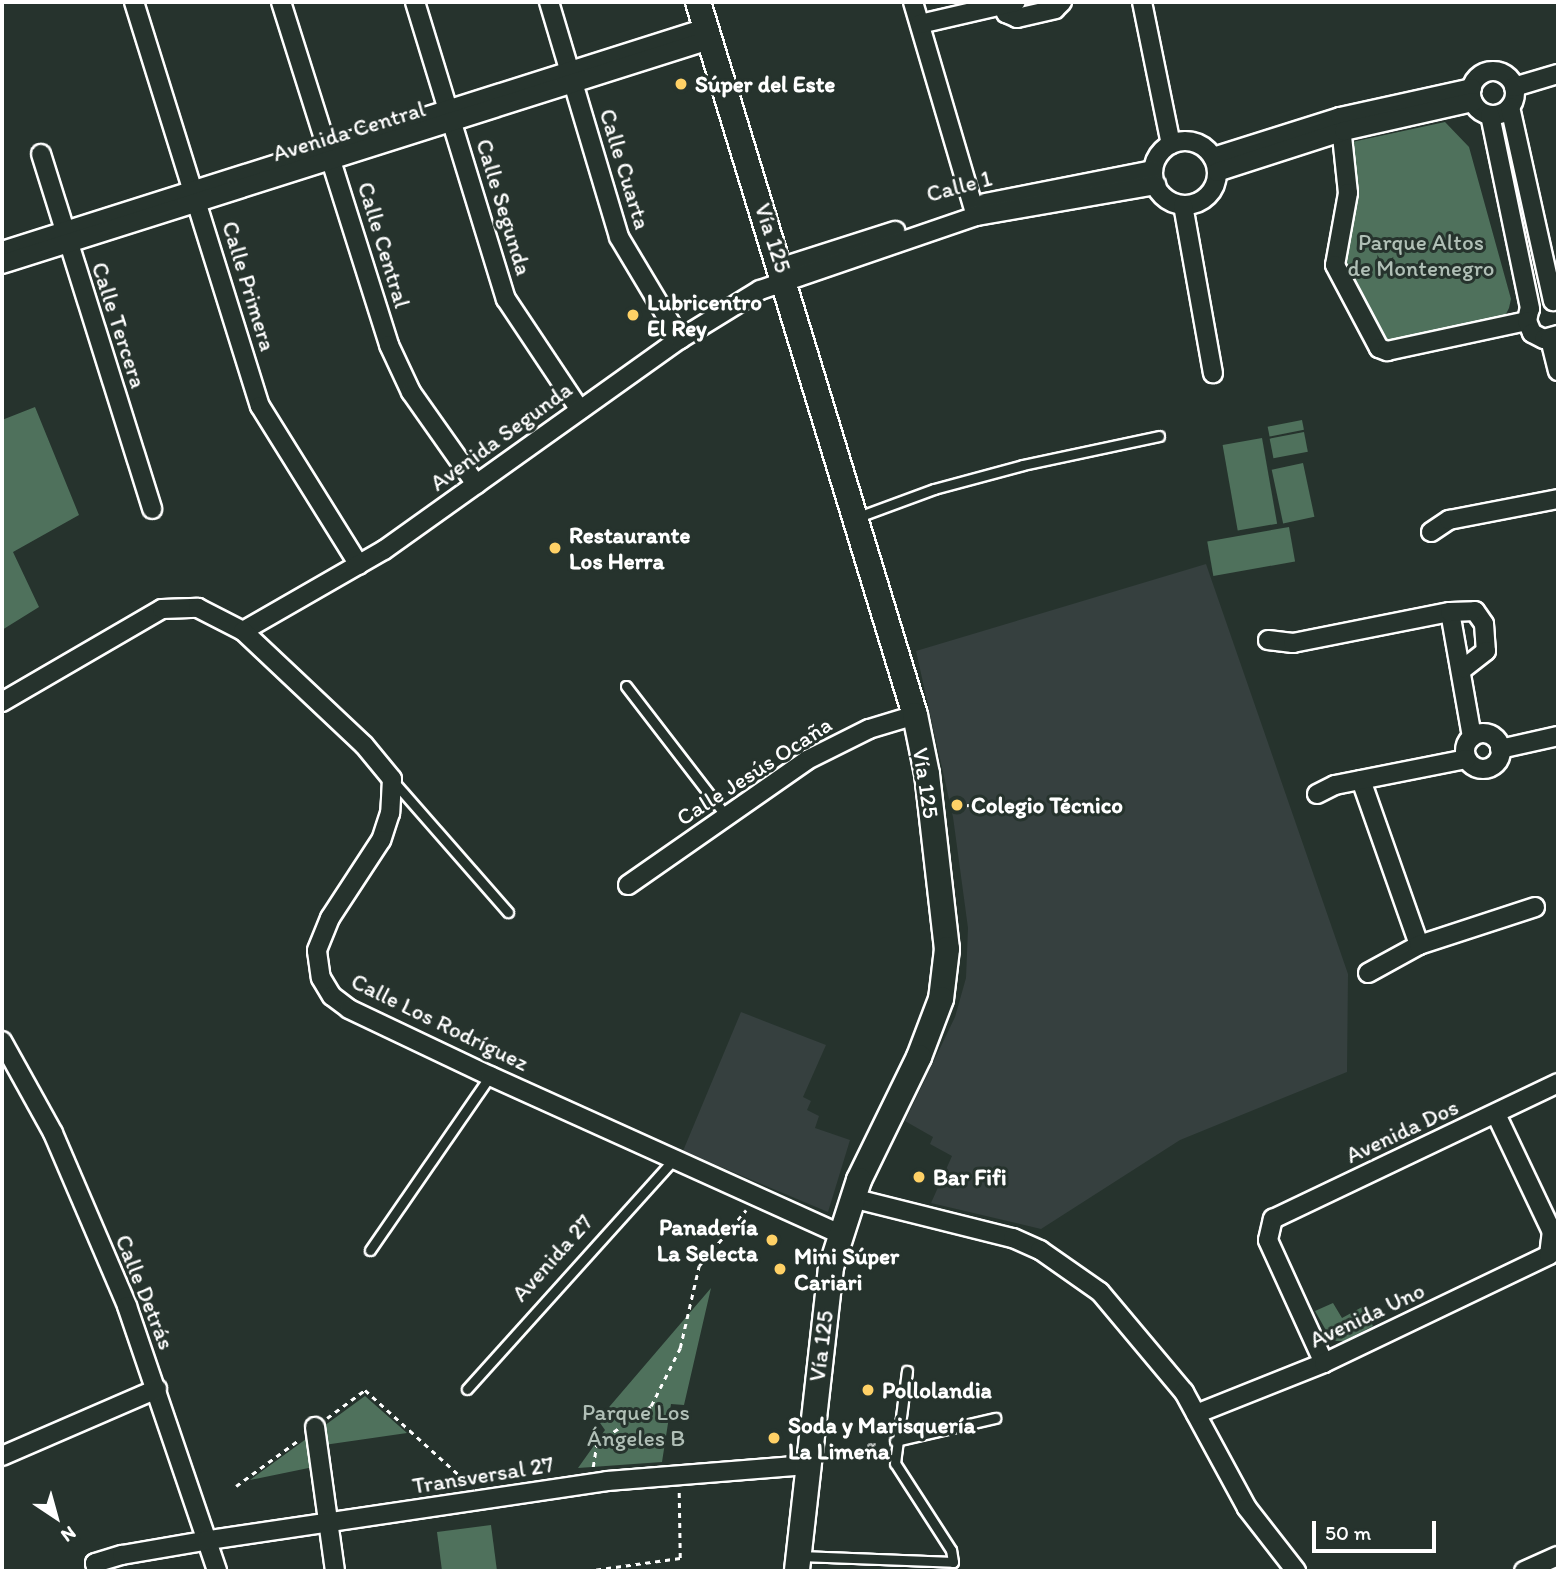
<!DOCTYPE html>
<meta charset="utf-8">
<style>
body{margin:0}
#map{position:relative;width:1560px;height:1573px;overflow:hidden;background:#26332d;font-family:Itim,sans-serif}
div>[style]{position:absolute}
[style*='--x']{left:calc(var(--x)*1px);top:calc(var(--y)*1px);width:calc(var(--w)*1px);rotate:calc(var(--a)*1deg)}
.built>*{inset:0;background:#36403f}
.green>*{inset:0;background:#4f715c;transform-origin:0 0}
.path>*{height:2.5px;margin-top:-1.25px;transform-origin:0;background:repeating-linear-gradient(90deg,#fff 0 5px,transparent 0 10px)}
.roads{filter:drop-shadow(2px 0 #fff) drop-shadow(-2px 0 #fff) drop-shadow(0 2px #fff) drop-shadow(0 -2px #fff)}
.lane>*{height:9px;margin:-4.5px;padding:0 4.5px;transform-origin:4.5px;border-radius:4.5px;background:#26332d}
.street>*{height:18px;margin:-9px;padding:0 9px;transform-origin:9px;border-radius:9px;background:#26332d}
.street>.ring{margin:-9px;padding:0;box-sizing:content-box;background:none;border:18px solid #26332d;border-radius:50%}
.secondary>*{height:24px;margin:-12px;padding:0 12px;transform-origin:12px;border-radius:12px;background:#26332d}
.dots>*{width:19px;height:19px;translate:-50% -50%;box-sizing:border-box;border:4px solid #26332d;border-radius:50%}
span{translate:-50% -50%;white-space:nowrap;text-align:center;line-height:1.15;-webkit-text-stroke:6px #26332d;paint-order:stroke}
.poi-label{font-size:23px;color:#fff;font-weight:700}
.left{translate:0 -50%;text-align:left}
.right{translate:-100% -50%;text-align:right}
.street-label{font-size:23px;color:#fff}
.park-label{font-size:23px;color:#b0bfb6}
.frame{position:absolute;inset:0;border:4px solid #fff;pointer-events:none}
.north{position:absolute;left:21px;top:1482px;width:70px;height:70px;-webkit-text-stroke:5px #26332d;paint-order:stroke;rotate:144deg;font-size:19px;font-weight:700;line-height:28px;text-align:center;color:#fff}
.north::after{content:'';display:block;margin:auto;width:24px;height:32px;background:#fff;clip-path:polygon(50% 0,100% 100%,50% 72%,0 100%)}
.scale{position:absolute;left:1312px;top:1521px;width:124px;height:32px;box-sizing:border-box;border:4px solid #fff;border-top:0;padding-left:9px;font-size:21px;line-height:24px;white-space:nowrap;color:#fff;-webkit-text-stroke:5px #26332d;paint-order:stroke}
</style>
<div id="map">
<div class="built">
<i style="clip-path:polygon(1206px 564px,1348px 974px,1347px 1072px,1180px 1140px,1041px 1229px,931px 1203px,952px 1156px,930px 1144px,933px 1137px,905px 1121px,955px 1017px,966px 978px,968px 928px,953px 817px,916px 651px)"></i>
<i style="clip-path:polygon(741px 1012px,826px 1045px,803px 1097px,811px 1101px,807px 1110px,819px 1116px,815px 1128px,850px 1140px,828px 1212px,683px 1151px)"></i>
</div>
<div class="green">
<i style="clip-path:polygon(1445px 122px,1469px 147px,1511px 299px,1509px 308px,1505px 316px,1383px 343px,1342px 265px,1355px 202px,1352px 142px)"></i>
<i style="clip-path:polygon(35px 407px,79px 515px,13px 552px,39px 607px,2px 630px,2px 420px)"></i>
<i style="left:1302px;top:420px;width:10px;height:35px;rotate:79deg"></i>
<i style="left:1304px;top:432px;width:20px;height:35px;rotate:79deg"></i>
<i style="left:1262px;top:438px;width:87px;height:40px;rotate:80deg"></i>
<i style="left:1303px;top:463px;width:55px;height:32px;rotate:78deg"></i>
<i style="left:1289px;top:527px;width:35px;height:83px;rotate:80deg"></i>
<i style="clip-path:polygon(711px 1288px,684px 1405px,671px 1404px,662px 1462px,578px 1468px,605px 1430px,598px 1420px)"></i>
<i style="clip-path:polygon(1333px 1303px,1342px 1318px,1364px 1306px,1373px 1326px,1344px 1341px,1332px 1341px,1315px 1311px)"></i>
<i style="clip-path:polygon(365px 1396px,407px 1433px,324px 1445px,328px 1464px,250px 1480px)"></i>
<i style="clip-path:polygon(491px 1525px,497px 1571px,442px 1571px,437px 1532px)"></i>
</div>
<div class="path">
<i style="--x:957;--y:806;--w:13;--a:-4"></i>
<i style="--x:327;--y:1418;--w:47;--a:-36.4"></i>
<i style="--x:365;--y:1390;--w:139;--a:42.1"></i>
<i style="--x:593;--y:1467;--w:24;--a:-81"></i>
<i style="--x:597;--y:1443;--w:65;--a:-34.4"></i>
<i style="--x:651;--y:1406;--w:65;--a:-63.4"></i>
<i style="--x:680;--y:1348;--w:84;--a:-77"></i>
<i style="--x:699;--y:1266;--w:73;--a:-50"></i>
<i style="--x:236;--y:1486;--w:79;--a:-36.3"></i>
<i style="--x:586;--y:1571;--w:95;--a:-7.9"></i>
<i style="--x:680;--y:1558;--w:66;--a:-90.9"></i>
</div>
<div class="roads">
<div class="lane">
<i style="--x:858;--y:517;--w:81;--a:-20.2"></i>
<i style="--x:934;--y:489;--w:92;--a:-15.1"></i>
<i style="--x:1023;--y:465;--w:139;--a:-12"></i>
<i style="--x:626;--y:686;--w:164;--a:52.4"></i>
<i style="--x:394;--y:782;--w:173;--a:48.8"></i>
<i style="--x:370;--y:1250;--w:211;--a:-55.4"></i>
<i style="--x:467;--y:1389;--w:308;--a:-48"></i>
<i style="--x:895;--y:1441;--w:103;--a:-13"></i>
<i style="--x:800;--y:1556;--w:153;--a:2.2"></i>
<i style="--x:953;--y:1562;--w:12;--a:-99"></i>
<i style="--x:951;--y:1550;--w:103;--a:-122.8"></i>
<i style="--x:895;--y:1463;--w:93;--a:-82.6"></i>
</div>
<div class="street">
<i style="--x:134;--y:2;--w:423;--a:72.7"></i>
<i style="--x:260;--y:406;--w:187;--a:58.1"></i>
<i style="--x:281;--y:2;--w:360;--a:72.5"></i>
<i style="--x:389;--y:345;--w:52;--a:64.9"></i>
<i style="--x:411;--y:392;--w:113;--a:54.8"></i>
<i style="--x:415;--y:2;--w:311;--a:73"></i>
<i style="--x:506;--y:299;--w:133;--a:56.3"></i>
<i style="--x:549;--y:2;--w:245;--a:73.4"></i>
<i style="--x:619;--y:237;--w:119;--a:59.1"></i>
<i style="--x:913;--y:2;--w:223;--a:73.6"></i>
<i style="--x:1142;--y:2;--w:145;--a:78.5"></i>
<i style="--x:1003;--y:5;--w:9;--a:69"></i>
<i style="--x:1006;--y:13;--w:12;--a:24"></i>
<i style="--x:1017;--y:18;--w:39;--a:-13"></i>
<i style="--x:1055;--y:9;--w:10;--a:-45"></i>
<i style="--x:920;--y:24;--w:98;--a:-13"></i>
<i class="ring" style="left:1471px;top:71px;width:26px;height:26px"></i>
<i style="--x:1514;--y:87;--w:46;--a:-16.5"></i>
<i style="--x:1510;--y:107;--w:199;--a:77.5"></i>
<i style="--x:1490;--y:115;--w:198;--a:78.3"></i>
<i style="--x:1340;--y:117;--w:76;--a:84"></i>
<i style="--x:1348;--y:193;--w:73;--a:100.2"></i>
<i style="--x:1335;--y:265;--w:94;--a:62.1"></i>
<i style="--x:1379;--y:348;--w:9;--a:21"></i>
<i style="--x:1387;--y:351;--w:143;--a:-12.1"></i>
<i class="ring" style="left:1153px;top:141px;width:46px;height:46px"></i>
<i style="--x:41;--y:154;--w:372;--a:72.6"></i>
<i style="--x:1213;--y:157;--w:133;--a:-17.5"></i>
<i style="--x:1340;--y:117;--w:135;--a:-12.4"></i>
<i style="--x:1217;--y:172;--w:133;--a:-17.9"></i>
<i style="--x:1344;--y:131;--w:132;--a:-12.7"></i>
<i style="--x:985;--y:203;--w:171;--a:-11.1"></i>
<i style="--x:1183;--y:205;--w:171;--a:79.9"></i>
<i style="--x:2;--y:251;--w:738;--a:-17.58"></i>
<i style="--x:2;--y:264;--w:742;--a:-17.58"></i>
<i style="--x:782;--y:267;--w:119;--a:-17.7"></i>
<i style="--x:1529;--y:311;--w:10;--a:101"></i>
<i style="--x:1527;--y:321;--w:13;--a:67"></i>
<i style="--x:1532;--y:333;--w:13;--a:27"></i>
<i style="--x:1544;--y:339;--w:15;--a:-16"></i>
<i style="--x:1550;--y:339;--w:33;--a:76"></i>
<i style="--x:1431;--y:532;--w:22;--a:-34"></i>
<i style="--x:1449;--y:520;--w:111;--a:-10.9"></i>
<i style="--x:1450;--y:612;--w:127;--a:80"></i>
<i style="--x:243;--y:631;--w:163;--a:-29.9"></i>
<i style="--x:384;--y:550;--w:364;--a:-35.5"></i>
<i style="--x:680;--y:339;--w:94;--a:-31.5"></i>
<i style="--x:760;--y:290;--w:228;--a:-18.9"></i>
<i style="--x:976;--y:216;--w:183;--a:-9.8"></i>
<i style="--x:1268;--y:640;--w:25;--a:7"></i>
<i style="--x:1293;--y:643;--w:160;--a:-11.2"></i>
<i style="--x:1450;--y:612;--w:25;--a:-2"></i>
<i style="--x:1475;--y:611;--w:16;--a:55"></i>
<i style="--x:1484;--y:624;--w:27;--a:86"></i>
<i style="--x:1486;--y:651;--w:28;--a:142"></i>
<i style="--x:2;--y:702;--w:185;--a:-30.2"></i>
<i style="--x:162;--y:609;--w:36;--a:-2"></i>
<i style="--x:198;--y:608;--w:51;--a:27.1"></i>
<i style="--x:243;--y:631;--w:166;--a:43.3"></i>
<i style="--x:364;--y:745;--w:44;--a:50.5"></i>
<i style="--x:392;--y:779;--w:34;--a:93"></i>
<i style="--x:390;--y:813;--w:28;--a:108"></i>
<i style="--x:381;--y:840;--w:93;--a:123.2"></i>
<i style="--x:330;--y:918;--w:35;--a:112"></i>
<i style="--x:317;--y:951;--w:27;--a:82"></i>
<i style="--x:321;--y:978;--w:21;--a:59"></i>
<i style="--x:332;--y:996;--w:21;--a:37"></i>
<i style="--x:349;--y:1009;--w:156;--a:25.4"></i>
<i style="--x:490;--y:1076;--w:384;--a:24.3"></i>
<i class="ring" style="left:1465px;top:733px;width:18px;height:18px"></i>
<i style="--x:1500;--y:749;--w:59;--a:-12.6"></i>
<i style="--x:1361;--y:780;--w:175;--a:70.6"></i>
<i style="--x:1317;--y:794;--w:20;--a:-27"></i>
<i style="--x:1335;--y:785;--w:134;--a:-11.2"></i>
<i style="--x:628;--y:885;--w:218;--a:-34.9"></i>
<i style="--x:807;--y:760;--w:69;--a:-26.6"></i>
<i style="--x:869;--y:729;--w:48;--a:-16.9"></i>
<i style="--x:1368;--y:973;--w:58;--a:-28.8"></i>
<i style="--x:1419;--y:945;--w:122;--a:-18.1"></i>
<i style="--x:2;--y:1041;--w:105;--a:61"></i>
<i style="--x:53;--y:1133;--w:188;--a:66.8"></i>
<i style="--x:127;--y:1306;--w:280;--a:71.2"></i>
<i style="--x:852;--y:1198;--w:166;--a:14"></i>
<i style="--x:1013;--y:1238;--w:30;--a:24"></i>
<i style="--x:1040;--y:1250;--w:73;--a:35"></i>
<i style="--x:1100;--y:1292;--w:131;--a:50"></i>
<i style="--x:1184;--y:1392;--w:132;--a:61.5"></i>
<i style="--x:1247;--y:1508;--w:80;--a:52.1"></i>
<i style="--x:1324;--y:1363;--w:135;--a:-114.5"></i>
<i style="--x:1268;--y:1240;--w:22;--a:-77"></i>
<i style="--x:1273;--y:1219;--w:316;--a:-25.5"></i>
<i style="--x:1196;--y:1414;--w:138;--a:-21.7"></i>
<i style="--x:1324;--y:1363;--w:250;--a:-25.6"></i>
<i style="--x:1549;--y:1255;--w:23;--a:-83"></i>
<i style="--x:1552;--y:1232;--w:131;--a:-115.4"></i>
<i style="--x:315;--y:1427;--w:145;--a:82.1"></i>
<i style="--x:2;--y:1456;--w:169;--a:-23.4"></i>
<i style="--x:97;--y:1571;--w:8;--a:-104"></i>
<i style="--x:95;--y:1563;--w:28;--a:-17"></i>
<i style="--x:122;--y:1555;--w:88;--a:-9.8"></i>
<i style="--x:209;--y:1540;--w:402;--a:-8.4"></i>
<i style="--x:607;--y:1481;--w:201;--a:-4.6"></i>
<i style="--x:1524;--y:1571;--w:37;--a:-24"></i>
</div>
<div class="secondary">
<i style="--x:698;--y:2;--w:745;--a:73.07"></i>
<i style="--x:915;--y:715;--w:60;--a:78.5"></i>
<i style="--x:927;--y:774;--w:176;--a:83.5"></i>
<i style="--x:947;--y:949;--w:50;--a:96.8"></i>
<i style="--x:941;--y:999;--w:62;--a:110.8"></i>
<i style="--x:919;--y:1057;--w:137;--a:116"></i>
<i style="--x:859;--y:1180;--w:91;--a:107.8"></i>
<i style="--x:831;--y:1267;--w:306;--a:96.4"></i>
</div>
</div>
<div class="dots">
<i style="left:681px;top:84px;background:#ffd166"></i>
<i style="left:633px;top:315px;background:#ffd166"></i>
<i style="left:555px;top:548px;background:#ffd166"></i>
<i style="left:957px;top:805px;background:#ffd166"></i>
<i style="left:919px;top:1177px;background:#ffd166"></i>
<i style="left:772px;top:1240px;background:#ffd166"></i>
<i style="left:780px;top:1269px;background:#ffd166"></i>
<i style="left:868px;top:1390px;background:#ffd166"></i>
<i style="left:774px;top:1438px;background:#ffd166"></i>
</div>
<div class="poi-label">
<span class="left" style="left:695px;top:84px">Súper del Este</span>
<span class="left" style="left:647px;top:315px">Lubricentro<br>El Rey</span>
<span class="left" style="left:569px;top:548px">Restaurante<br>Los Herra</span>
<span class="left" style="left:971px;top:805px">Colegio Técnico</span>
<span class="left" style="left:933px;top:1177px">Bar Fifi</span>
<span class="right" style="left:758px;top:1240px">Panadería<br>La Selecta</span>
<span class="left" style="left:794px;top:1269px">Mini Súper<br>Cariari</span>
<span class="left" style="left:882px;top:1390px">Pollolandia</span>
<span class="left" style="left:788px;top:1438px">Soda y Marisquería<br>La Limeña</span>
</div>
<div class="street-label">
<span style="left:349px;top:131px;rotate:-17deg">Avenida Central</span>
<span style="left:625px;top:169px;rotate:73deg">Calle Cuarta</span>
<span style="left:959px;top:186px;rotate:-15deg">Calle 1</span>
<span style="left:504px;top:207px;rotate:73deg">Calle Segunda</span>
<span style="left:773px;top:238px;rotate:72deg">Vía 125</span>
<span style="left:384px;top:245px;rotate:73deg">Calle Central</span>
<span style="left:249px;top:286px;rotate:73deg">Calle Primera</span>
<span style="left:119px;top:325px;rotate:72deg">Calle Tercera</span>
<span style="left:501px;top:436px;rotate:-36deg">Avenida Segunda</span>
<span style="left:754px;top:771px;rotate:-33deg">Calle Jesús Ocaña</span>
<span style="left:926px;top:783px;rotate:81deg">Vía 125</span>
<span style="left:440px;top:1022px;rotate:26deg">Calle Los Rodríguez</span>
<span style="left:1402px;top:1131px;rotate:-25deg">Avenida Dos</span>
<span style="left:552px;top:1258px;rotate:-48deg">Avenida 27</span>
<span style="left:145px;top:1292px;rotate:68deg">Calle Detrás</span>
<span style="left:1367px;top:1315px;rotate:-25deg">Avenida Uno</span>
<span style="left:821px;top:1346px;rotate:-83deg">Vía 125</span>
<span style="left:483px;top:1475px;rotate:-9deg">Transversal 27</span>
</div>
<div class="park-label">
<span style="left:1421px;top:255px">Parque Altos<br>de Montenegro</span>
<span style="left:636px;top:1425px">Parque Los<br>Ángeles B</span>
</div>
<div class="frame"></div>
<div class="north">N</div>
<div class="scale">50 m</div>
</div>
